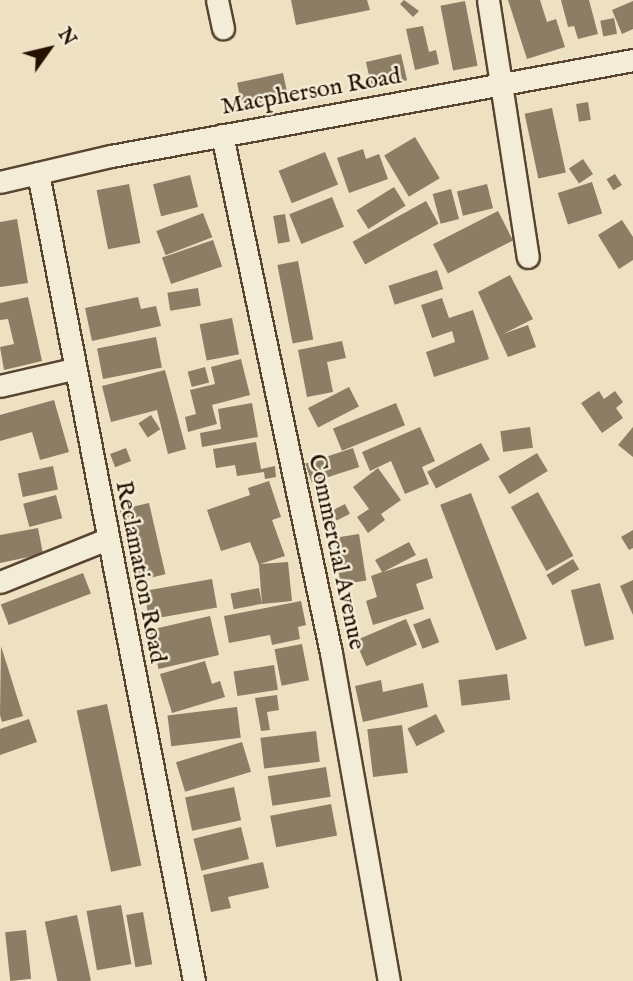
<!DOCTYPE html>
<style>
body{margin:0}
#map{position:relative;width:633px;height:981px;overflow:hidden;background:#ede1c1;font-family:"IM FELL English",serif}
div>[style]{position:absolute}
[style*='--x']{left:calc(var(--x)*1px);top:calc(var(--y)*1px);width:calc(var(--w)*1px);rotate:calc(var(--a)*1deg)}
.building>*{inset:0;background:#8d7d64;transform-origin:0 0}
.roads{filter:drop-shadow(2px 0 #584430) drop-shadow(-2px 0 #584430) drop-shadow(0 2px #584430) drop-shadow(0 -2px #584430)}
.minor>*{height:21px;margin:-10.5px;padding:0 10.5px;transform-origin:10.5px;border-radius:10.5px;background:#f3ecd7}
span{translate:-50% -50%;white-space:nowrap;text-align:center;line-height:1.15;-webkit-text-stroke:5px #f3ecd7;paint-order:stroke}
.street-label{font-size:24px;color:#261000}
.north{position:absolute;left:14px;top:14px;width:70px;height:70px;-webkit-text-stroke:5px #f3ecd7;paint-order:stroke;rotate:56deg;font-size:19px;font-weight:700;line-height:28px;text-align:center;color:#261000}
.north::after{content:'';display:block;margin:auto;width:24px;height:32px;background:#261000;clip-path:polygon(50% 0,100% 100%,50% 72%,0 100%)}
</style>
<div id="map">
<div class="building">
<i style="clip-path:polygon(291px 0,367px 0,370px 10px,296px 25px)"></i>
<i style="clip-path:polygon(404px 0,419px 11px,413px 17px,400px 4px)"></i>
<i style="clip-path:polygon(508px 0,540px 0,547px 22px,556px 19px,565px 47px,527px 59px)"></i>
<i style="clip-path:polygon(561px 0,589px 0,598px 34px,578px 39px,574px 26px,568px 27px)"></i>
<i style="left:465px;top:1px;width:66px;height:25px;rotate:79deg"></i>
<i style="clip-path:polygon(633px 1px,633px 29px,622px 34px,612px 10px)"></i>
<i style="left:614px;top:18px;width:16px;height:14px;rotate:79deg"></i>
<i style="clip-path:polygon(423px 26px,429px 52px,436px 50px,439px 64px,415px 70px,406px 29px)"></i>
<i style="left:401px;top:54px;width:27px;height:36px;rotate:77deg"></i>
<i style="left:283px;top:73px;width:25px;height:47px;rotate:78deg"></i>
<i style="left:588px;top:102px;width:18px;height:12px;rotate:81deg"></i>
<i style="left:552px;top:108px;width:66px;height:28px;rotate:78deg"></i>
<i style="left:415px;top:137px;width:48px;height:36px;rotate:59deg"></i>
<i style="clip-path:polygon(363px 149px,366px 159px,379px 154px,388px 179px,349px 193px,337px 158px)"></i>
<i style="left:325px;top:152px;width:35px;height:50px;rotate:68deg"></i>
<i style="left:583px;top:159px;width:18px;height:17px;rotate:56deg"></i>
<i style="left:615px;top:174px;width:13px;height:10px;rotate:58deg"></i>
<i style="left:190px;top:175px;width:33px;height:38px;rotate:76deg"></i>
<i style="left:592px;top:182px;width:33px;height:36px;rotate:72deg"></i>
<i style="left:129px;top:184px;width:60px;height:33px;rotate:79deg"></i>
<i style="left:487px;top:184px;width:25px;height:31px;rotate:76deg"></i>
<i style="left:394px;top:187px;width:22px;height:44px;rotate:58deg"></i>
<i style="left:451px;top:189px;width:31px;height:19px;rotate:75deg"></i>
<i style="left:332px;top:197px;width:32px;height:46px;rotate:68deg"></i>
<i style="left:426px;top:201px;width:26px;height:84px;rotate:61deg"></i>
<i style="left:498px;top:211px;width:33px;height:73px;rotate:63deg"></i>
<i style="left:203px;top:213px;width:26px;height:50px;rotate:69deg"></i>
<i style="left:285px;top:214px;width:28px;height:12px;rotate:80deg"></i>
<i style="clip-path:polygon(17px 219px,28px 283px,0 287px,0 222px)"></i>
<i style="clip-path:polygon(622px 220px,633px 237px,633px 260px,619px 269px,598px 235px)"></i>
<i style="left:213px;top:240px;width:28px;height:54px;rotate:71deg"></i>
<i style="left:298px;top:261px;width:80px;height:21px;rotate:79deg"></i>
<i style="left:437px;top:270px;width:20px;height:51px;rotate:72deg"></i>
<i style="clip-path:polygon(510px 275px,533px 319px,503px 334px,528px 325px,536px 347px,508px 357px,478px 292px)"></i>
<i style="left:198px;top:288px;width:18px;height:31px;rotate:81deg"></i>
<i style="clip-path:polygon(28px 297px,42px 361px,4px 370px,0 347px,14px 344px,8px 319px,0 320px,0 303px)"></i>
<i style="clip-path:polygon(138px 297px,141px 309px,156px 306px,161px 326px,92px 341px,85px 308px)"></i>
<i style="clip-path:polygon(442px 298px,449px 318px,473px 310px,489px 359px,434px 377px,426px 352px,455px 342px,452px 331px,432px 338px,421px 305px)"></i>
<i style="left:232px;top:318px;width:37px;height:33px;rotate:79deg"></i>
<i style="left:156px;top:337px;width:31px;height:60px;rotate:79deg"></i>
<i style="clip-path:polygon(342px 341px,346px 358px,327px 362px,333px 392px,307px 397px,298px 350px)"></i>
<i style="clip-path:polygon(241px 359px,250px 395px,212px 405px,217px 424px,188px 432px,185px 417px,196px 414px,190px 390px,215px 384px,211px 367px)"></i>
<i style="left:205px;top:367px;width:16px;height:18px;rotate:75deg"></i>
<i style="clip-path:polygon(165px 370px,186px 449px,168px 454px,157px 410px,111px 422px,102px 386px)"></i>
<i style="left:349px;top:387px;width:22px;height:46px;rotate:63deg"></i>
<i style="clip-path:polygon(599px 391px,604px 399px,615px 391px,623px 402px,616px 408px,623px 418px,602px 433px,581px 403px)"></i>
<i style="clip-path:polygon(54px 400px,69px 452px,40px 460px,32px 432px,0 441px,0 415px)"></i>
<i style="clip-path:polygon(252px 403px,258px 437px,202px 447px,200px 433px,221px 429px,218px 409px)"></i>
<i style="left:396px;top:403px;width:24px;height:68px;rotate:68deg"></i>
<i style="left:151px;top:415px;width:17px;height:15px;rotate:57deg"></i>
<i style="clip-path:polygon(420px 427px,435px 461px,422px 467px,429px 484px,405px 494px,391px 461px,370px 471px,362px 452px)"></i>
<i style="left:530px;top:427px;width:21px;height:30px;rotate:82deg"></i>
<i style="clip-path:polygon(633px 427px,633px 457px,618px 445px)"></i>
<i style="clip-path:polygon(256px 442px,261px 469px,275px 466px,276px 477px,265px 479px,264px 472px,237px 476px,235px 465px,216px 468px,213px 449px)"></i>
<i style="left:481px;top:443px;width:19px;height:61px;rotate:62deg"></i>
<i style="left:126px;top:448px;width:14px;height:17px;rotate:69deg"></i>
<i style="left:353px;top:448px;width:20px;height:50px;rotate:72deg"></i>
<i style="left:537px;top:453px;width:21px;height:45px;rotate:59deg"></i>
<i style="left:53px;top:466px;width:24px;height:36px;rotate:78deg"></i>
<i style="clip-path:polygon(378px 468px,401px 500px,381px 514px,385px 520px,368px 533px,357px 517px,369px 509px,353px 487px)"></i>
<i style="clip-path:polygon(269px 481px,281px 517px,272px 520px,285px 556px,260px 564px,288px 562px,292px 601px,262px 604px,259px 565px,250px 542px,221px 551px,207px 510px,250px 495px,248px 488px)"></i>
<i style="left:538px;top:492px;width:73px;height:31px;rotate:61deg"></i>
<i style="left:471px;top:493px;width:156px;height:33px;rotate:69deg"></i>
<i style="left:56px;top:495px;width:24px;height:34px;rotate:75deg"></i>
<i style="left:149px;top:503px;width:73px;height:30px;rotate:77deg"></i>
<i style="left:345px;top:504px;width:11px;height:15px;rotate:63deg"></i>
<i style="clip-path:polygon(38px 528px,43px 554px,0 563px,0 535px)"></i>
<i style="clip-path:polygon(633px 530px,633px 548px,629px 550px,621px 537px)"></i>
<i style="left:359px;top:534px;width:47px;height:26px;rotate:81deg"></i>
<i style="clip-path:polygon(409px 542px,416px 555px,383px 572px,427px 558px,433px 578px,416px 584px,424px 609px,373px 625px,366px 601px,377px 597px,371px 576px,382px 572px,375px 560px)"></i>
<i style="left:573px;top:559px;width:12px;height:31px;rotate:59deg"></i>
<i style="left:83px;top:573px;width:22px;height:88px;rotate:69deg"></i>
<i style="left:212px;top:579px;width:29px;height:69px;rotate:80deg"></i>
<i style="clip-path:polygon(633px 580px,633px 615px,620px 586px)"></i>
<i style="left:600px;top:583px;width:58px;height:30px;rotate:76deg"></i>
<i style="left:259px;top:588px;width:16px;height:29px;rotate:79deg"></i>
<i style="clip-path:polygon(301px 601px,306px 625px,298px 627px,300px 639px,272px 645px,270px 635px,229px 643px,224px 616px)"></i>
<i style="left:210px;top:616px;width:40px;height:62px;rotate:77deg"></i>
<i style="left:430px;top:618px;width:26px;height:18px;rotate:69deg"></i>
<i style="left:406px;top:619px;width:28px;height:55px;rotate:67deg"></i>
<i style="left:302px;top:644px;width:37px;height:28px;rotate:79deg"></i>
<i style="clip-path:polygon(1px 646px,23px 716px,2px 722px,0 715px)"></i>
<i style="clip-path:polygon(205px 661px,212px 684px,220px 681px,225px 697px,172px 713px,160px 674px)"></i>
<i style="left:274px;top:665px;width:25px;height:41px;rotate:81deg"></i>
<i style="left:507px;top:674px;width:26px;height:49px;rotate:83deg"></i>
<i style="clip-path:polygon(381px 680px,383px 692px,423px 683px,428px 707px,363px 722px,355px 686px)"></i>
<i style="clip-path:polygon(277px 695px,279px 710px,267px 712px,270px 730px,261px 731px,255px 698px)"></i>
<i style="left:107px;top:704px;width:165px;height:31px;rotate:78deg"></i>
<i style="left:237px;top:707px;width:31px;height:70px;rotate:83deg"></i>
<i style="left:436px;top:714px;width:20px;height:32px;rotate:63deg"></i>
<i style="clip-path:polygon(29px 719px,37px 742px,0 755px,0 729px)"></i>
<i style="left:402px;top:725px;width:48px;height:35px;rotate:83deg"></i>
<i style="left:316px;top:731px;width:31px;height:56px;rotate:83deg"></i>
<i style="left:242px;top:742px;width:31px;height:69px;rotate:73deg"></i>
<i style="left:326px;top:767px;width:30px;height:59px;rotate:81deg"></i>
<i style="left:234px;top:787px;width:34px;height:50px;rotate:78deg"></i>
<i style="left:331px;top:804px;width:32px;height:62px;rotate:79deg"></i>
<i style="left:241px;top:827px;width:33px;height:49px;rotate:76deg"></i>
<i style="clip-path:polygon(263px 862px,269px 888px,228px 897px,231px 908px,211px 912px,203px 875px)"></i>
<i style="left:121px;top:905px;width:60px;height:35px;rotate:80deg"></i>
<i style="left:143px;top:912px;width:53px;height:17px;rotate:80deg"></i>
<i style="left:77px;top:915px;width:67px;height:33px;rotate:78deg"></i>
<i style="left:26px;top:930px;width:49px;height:21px;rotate:84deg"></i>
</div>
<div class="roads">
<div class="minor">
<i style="--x:217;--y:0;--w:29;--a:78"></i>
<i style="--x:488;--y:0;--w:260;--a:81.2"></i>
<i style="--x:222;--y:135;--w:529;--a:78.12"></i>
<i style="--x:331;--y:653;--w:333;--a:80"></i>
<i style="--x:38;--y:173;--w:823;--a:79.07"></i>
<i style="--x:0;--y:182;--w:114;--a:-13.2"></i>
<i style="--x:111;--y:156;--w:531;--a:-10.42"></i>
<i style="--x:0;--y:386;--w:75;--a:-13.1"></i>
<i style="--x:0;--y:582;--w:115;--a:-21.9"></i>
</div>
</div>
<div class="street-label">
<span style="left:311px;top:92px;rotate:-10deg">Macpherson Road</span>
<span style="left:336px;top:552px;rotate:78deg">Commercial Avenue</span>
<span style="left:140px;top:572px;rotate:79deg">Reclamation Road</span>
</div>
<div class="north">N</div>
</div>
